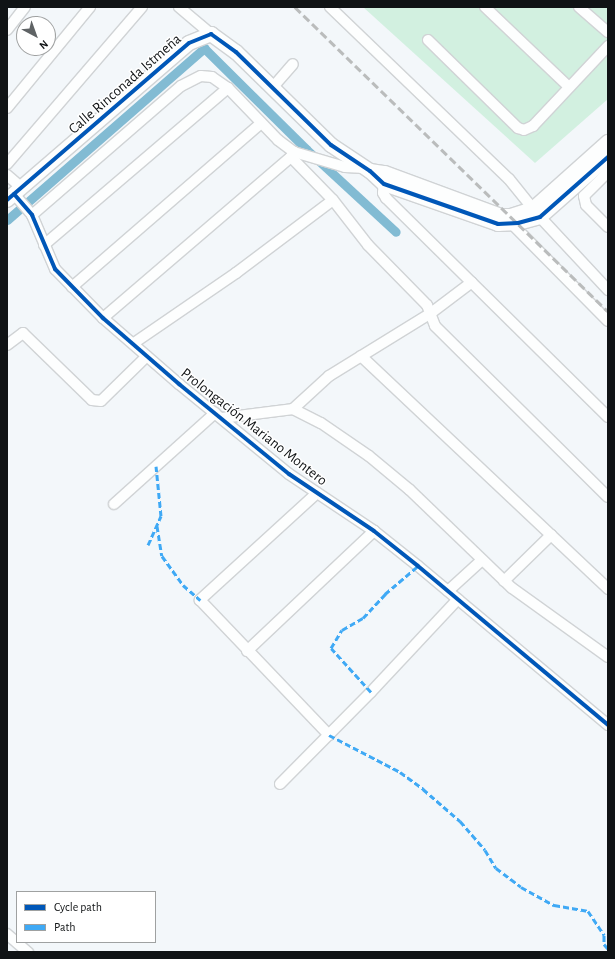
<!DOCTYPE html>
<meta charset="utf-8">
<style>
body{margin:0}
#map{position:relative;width:615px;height:959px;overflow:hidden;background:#f3f7fa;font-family:"Alegreya Sans",sans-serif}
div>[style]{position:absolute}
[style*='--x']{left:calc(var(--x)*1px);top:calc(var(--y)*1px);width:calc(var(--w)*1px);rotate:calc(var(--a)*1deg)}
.green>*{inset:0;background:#d2f0e0}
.canal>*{height:9px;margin:-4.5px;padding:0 4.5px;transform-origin:4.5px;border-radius:4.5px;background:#82bbd3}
.roads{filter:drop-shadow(1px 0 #d0d3d5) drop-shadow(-1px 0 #d0d3d5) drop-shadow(0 1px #d0d3d5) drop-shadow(0 -1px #d0d3d5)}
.street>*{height:10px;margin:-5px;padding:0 5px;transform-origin:5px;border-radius:5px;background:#fdfefe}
.secondary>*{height:14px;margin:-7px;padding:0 7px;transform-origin:7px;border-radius:7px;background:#fdfefe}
.rail>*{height:2.5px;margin-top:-1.25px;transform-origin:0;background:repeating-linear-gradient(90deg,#babcbc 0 8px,transparent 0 12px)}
.quiet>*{height:3px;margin-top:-1.5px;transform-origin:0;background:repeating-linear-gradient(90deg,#3fa9f5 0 6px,transparent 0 9px)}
.cycleway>*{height:4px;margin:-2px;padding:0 2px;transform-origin:2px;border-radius:2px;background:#0057b8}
span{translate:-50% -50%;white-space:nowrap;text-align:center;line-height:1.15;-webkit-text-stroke:3px #fff;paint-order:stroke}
.street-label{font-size:15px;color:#101315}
.frame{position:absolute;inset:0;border:8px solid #101315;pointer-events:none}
.legend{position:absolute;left:16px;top:891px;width:140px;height:52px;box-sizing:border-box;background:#fff;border:1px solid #9fa1a1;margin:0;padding:5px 7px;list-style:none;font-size:12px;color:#101315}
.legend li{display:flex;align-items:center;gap:8px;height:20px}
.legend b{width:20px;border:1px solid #9fa1a1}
.north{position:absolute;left:16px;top:16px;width:40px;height:40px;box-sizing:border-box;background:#fff;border:1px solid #9fa1a1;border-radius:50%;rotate:139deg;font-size:11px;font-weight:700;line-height:16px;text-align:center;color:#101315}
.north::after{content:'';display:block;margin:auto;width:14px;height:18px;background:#5f6365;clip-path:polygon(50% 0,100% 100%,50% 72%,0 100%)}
</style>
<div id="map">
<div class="green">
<i style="clip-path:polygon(363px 7px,608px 7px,608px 99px,535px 163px)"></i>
</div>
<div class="canal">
<i style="--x:7;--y:220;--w:262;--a:-41.1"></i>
<i style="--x:204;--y:48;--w:144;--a:44.7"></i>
<i style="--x:306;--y:149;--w:122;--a:42.7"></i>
</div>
<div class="roads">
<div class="street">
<i style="--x:179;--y:7;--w:42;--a:40.2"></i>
<i style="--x:330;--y:7;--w:248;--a:43.9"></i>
<i style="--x:509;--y:179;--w:38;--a:51"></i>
<i style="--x:485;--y:7;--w:116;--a:43.6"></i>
<i style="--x:579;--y:7;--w:38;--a:41"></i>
<i style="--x:7;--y:30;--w:29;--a:-52"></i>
<i style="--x:428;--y:40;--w:126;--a:44.4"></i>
<i style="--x:518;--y:128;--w:6;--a:18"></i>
<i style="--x:524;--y:130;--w:10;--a:-24"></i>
<i style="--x:533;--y:126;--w:110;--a:-46.8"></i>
<i style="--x:273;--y:87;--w:30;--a:-49"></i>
<i style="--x:7;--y:108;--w:131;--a:-50.6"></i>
<i style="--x:291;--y:157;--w:60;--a:45.7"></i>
<i style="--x:333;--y:200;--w:57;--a:52.1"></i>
<i style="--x:368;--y:245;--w:84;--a:45.5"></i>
<i style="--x:427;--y:305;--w:22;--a:69"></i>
<i style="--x:435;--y:326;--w:243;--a:44.7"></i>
<i style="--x:7;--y:164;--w:207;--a:-49.3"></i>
<i style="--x:608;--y:172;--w:34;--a:135"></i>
<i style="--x:584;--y:196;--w:9;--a:77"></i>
<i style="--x:586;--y:205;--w:31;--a:45"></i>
<i style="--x:7;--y:175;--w:20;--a:41"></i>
<i style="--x:384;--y:179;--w:14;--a:94"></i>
<i style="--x:383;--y:193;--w:6;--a:59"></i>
<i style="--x:386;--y:198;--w:312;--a:44.6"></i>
<i style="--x:14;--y:194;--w:28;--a:49"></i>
<i style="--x:32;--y:215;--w:59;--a:66.9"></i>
<i style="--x:55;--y:269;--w:69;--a:45.6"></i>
<i style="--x:103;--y:318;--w:101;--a:41"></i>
<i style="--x:179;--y:384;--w:142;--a:39.3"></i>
<i style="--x:289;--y:474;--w:102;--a:33.8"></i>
<i style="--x:374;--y:531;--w:56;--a:38.5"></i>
<i style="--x:418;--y:566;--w:248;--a:39.9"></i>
<i style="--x:32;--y:215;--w:197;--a:-40.9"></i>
<i style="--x:181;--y:86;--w:22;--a:-27"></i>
<i style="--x:201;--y:76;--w:11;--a:5"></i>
<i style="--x:212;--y:77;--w:19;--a:35"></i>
<i style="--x:228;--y:88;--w:72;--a:46.1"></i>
<i style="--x:278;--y:140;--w:20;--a:37"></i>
<i style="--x:294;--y:152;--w:53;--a:16.4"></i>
<i style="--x:345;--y:167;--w:20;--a:3"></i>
<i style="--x:540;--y:217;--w:100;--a:47"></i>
<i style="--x:508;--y:220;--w:142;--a:45.3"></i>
<i style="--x:44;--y:245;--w:242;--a:-40.5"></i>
<i style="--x:72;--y:287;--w:250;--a:-40.9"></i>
<i style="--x:103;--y:318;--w:248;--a:-40.6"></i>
<i style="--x:291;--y:157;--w:6;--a:-59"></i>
<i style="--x:134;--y:343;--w:124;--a:-34.5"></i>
<i style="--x:236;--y:273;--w:121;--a:-37"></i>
<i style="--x:7;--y:345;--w:20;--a:-37"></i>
<i style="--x:23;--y:333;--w:96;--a:44.2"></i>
<i style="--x:92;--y:400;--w:9;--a:6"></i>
<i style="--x:101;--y:401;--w:64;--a:-44.4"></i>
<i style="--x:361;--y:356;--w:340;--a:43.3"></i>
<i style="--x:293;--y:409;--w:49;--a:-42.5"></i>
<i style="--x:329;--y:376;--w:120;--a:-31.7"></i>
<i style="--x:431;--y:313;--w:51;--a:-37.1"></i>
<i style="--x:222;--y:418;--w:72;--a:-7.2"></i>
<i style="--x:293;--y:409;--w:31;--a:27"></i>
<i style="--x:321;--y:423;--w:58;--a:34.5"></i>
<i style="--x:369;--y:456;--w:53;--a:39.7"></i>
<i style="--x:410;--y:490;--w:141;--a:43.9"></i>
<i style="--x:512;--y:588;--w:118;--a:35.7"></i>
<i style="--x:317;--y:493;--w:159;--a:137.6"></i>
<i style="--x:200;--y:600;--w:187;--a:46.3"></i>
<i style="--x:114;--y:504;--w:136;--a:-42"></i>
<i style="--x:504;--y:581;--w:66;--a:-44.4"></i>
<i style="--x:448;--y:591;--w:46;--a:-42.4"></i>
<i style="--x:247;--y:651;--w:175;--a:-43.4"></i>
<i style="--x:280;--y:784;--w:129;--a:-45.3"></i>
<i style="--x:371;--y:692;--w:127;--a:-46.9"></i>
<i style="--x:7;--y:934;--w:28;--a:41"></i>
</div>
<div class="secondary">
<i style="--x:370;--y:171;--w:15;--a:8"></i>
<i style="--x:385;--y:173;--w:124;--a:20.3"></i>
<i style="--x:501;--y:216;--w:10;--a:0"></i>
<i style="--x:511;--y:216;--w:23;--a:-18"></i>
<i style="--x:533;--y:209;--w:101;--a:-41.8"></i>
<i style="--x:7;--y:200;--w:240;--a:-40.8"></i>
<i style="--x:189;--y:43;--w:24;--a:-22"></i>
<i style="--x:211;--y:34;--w:31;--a:36"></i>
<i style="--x:236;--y:52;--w:133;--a:44.4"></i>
<i style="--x:331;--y:145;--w:47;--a:33.7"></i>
<i style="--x:370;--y:171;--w:19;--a:43"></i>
<i style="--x:384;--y:184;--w:121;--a:19.3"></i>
<i style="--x:498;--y:224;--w:20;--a:-3"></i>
<i style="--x:518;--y:223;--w:23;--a:-15"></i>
<i style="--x:540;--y:217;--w:91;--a:-41.4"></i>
</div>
</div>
<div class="rail">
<i style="--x:295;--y:7;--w:436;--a:44.2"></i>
</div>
<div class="quiet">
<i style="--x:157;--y:526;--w:30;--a:81"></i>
<i style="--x:162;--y:556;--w:36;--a:54"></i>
<i style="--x:183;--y:585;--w:23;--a:41"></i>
<i style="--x:148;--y:545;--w:32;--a:-66"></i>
<i style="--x:161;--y:516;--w:50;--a:-95.7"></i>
<i style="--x:371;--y:692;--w:59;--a:-132.3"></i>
<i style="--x:331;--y:648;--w:21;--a:-59"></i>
<i style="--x:342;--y:630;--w:24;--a:-30"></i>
<i style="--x:363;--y:618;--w:33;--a:-47"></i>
<i style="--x:385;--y:594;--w:43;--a:-40.3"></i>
<i style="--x:329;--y:735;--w:80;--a:27.5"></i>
<i style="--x:400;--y:772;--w:29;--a:36"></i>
<i style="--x:423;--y:789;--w:49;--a:40.9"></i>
<i style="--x:460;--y:821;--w:38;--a:49"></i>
<i style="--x:485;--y:850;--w:21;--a:59"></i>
<i style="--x:496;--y:868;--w:31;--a:37"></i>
<i style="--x:521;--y:887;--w:38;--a:29"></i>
<i style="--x:554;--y:905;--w:35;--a:10"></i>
<i style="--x:588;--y:911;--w:29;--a:56"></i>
<i style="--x:604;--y:935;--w:9;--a:90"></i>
<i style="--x:604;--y:944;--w:6;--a:51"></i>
</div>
<div class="cycleway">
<i style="--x:14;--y:194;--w:28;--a:49"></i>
<i style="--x:32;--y:215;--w:59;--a:66.9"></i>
<i style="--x:55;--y:269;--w:69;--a:45.6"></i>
<i style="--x:103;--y:318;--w:101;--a:41"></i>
<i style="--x:179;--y:384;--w:142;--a:39.3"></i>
<i style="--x:289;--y:474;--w:102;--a:33.8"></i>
<i style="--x:374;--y:531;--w:56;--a:38.5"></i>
<i style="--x:418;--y:566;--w:248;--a:39.9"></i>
<i style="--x:7;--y:200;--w:240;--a:-40.8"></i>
<i style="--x:189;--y:43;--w:24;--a:-22"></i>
<i style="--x:211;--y:34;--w:31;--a:36"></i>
<i style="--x:236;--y:52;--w:133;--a:44.4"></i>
<i style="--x:331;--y:145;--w:47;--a:33.7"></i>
<i style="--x:370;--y:171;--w:19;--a:43"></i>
<i style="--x:384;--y:184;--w:121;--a:19.3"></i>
<i style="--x:498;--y:224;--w:20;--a:-3"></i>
<i style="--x:518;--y:223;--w:23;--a:-15"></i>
<i style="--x:540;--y:217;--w:91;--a:-41.4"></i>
</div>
<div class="street-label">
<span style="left:125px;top:84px;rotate:-41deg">Calle Rinconada Istmeña</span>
<span style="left:254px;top:427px;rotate:38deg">Prolongación Mariano Montero</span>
</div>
<div class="frame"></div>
<ul class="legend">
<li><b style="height:5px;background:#0057b8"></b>Cycle path</li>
<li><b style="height:5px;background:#3fa9f5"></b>Path</li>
</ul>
<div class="north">N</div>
</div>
